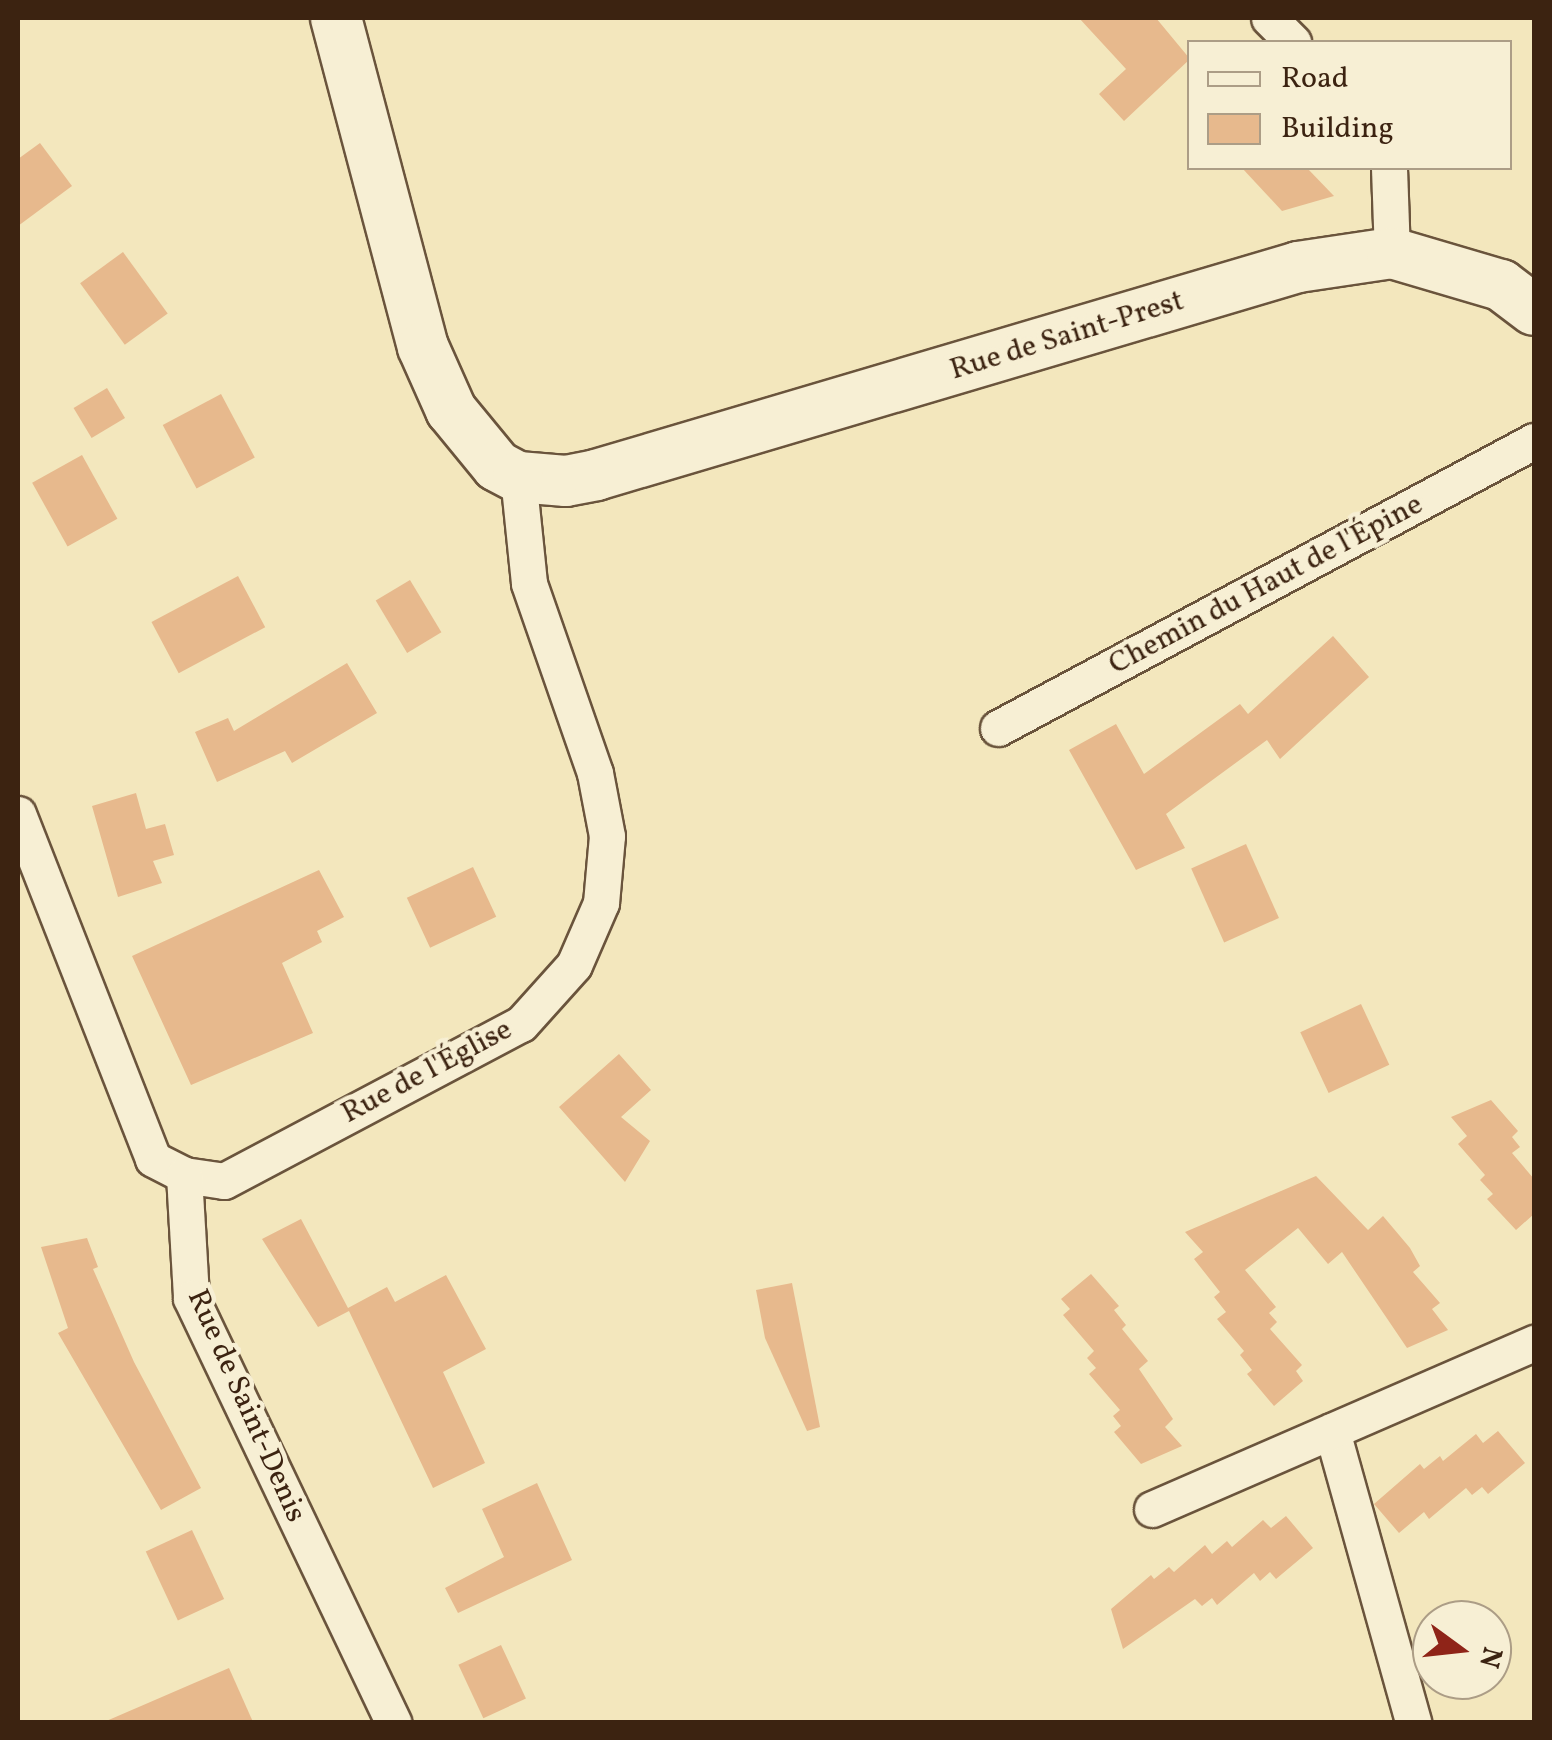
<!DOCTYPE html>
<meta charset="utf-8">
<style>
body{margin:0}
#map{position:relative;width:1552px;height:1740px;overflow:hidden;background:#f3e7bd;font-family:Vollkorn,serif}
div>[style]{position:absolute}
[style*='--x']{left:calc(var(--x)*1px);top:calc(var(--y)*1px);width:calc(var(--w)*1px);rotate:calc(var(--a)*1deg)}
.building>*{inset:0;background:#e7b98d;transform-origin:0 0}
.roads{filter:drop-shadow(2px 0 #6a543c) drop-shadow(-2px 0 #6a543c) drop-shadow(0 2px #6a543c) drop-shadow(0 -2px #6a543c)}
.minor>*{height:35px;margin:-17.5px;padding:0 17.5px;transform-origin:17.5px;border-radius:17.5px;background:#f7efd4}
.secondary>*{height:50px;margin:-25px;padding:0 25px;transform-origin:25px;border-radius:25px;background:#f7efd4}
span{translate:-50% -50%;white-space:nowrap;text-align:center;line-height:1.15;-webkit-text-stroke:9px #f7efd4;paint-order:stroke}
.street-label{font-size:30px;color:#3c2311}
.frame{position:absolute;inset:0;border:20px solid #3c2311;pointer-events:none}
.legend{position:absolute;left:1187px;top:40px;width:325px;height:130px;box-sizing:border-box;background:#f7efd4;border:2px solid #ac9d86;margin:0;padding:12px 18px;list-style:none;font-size:30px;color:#3c2311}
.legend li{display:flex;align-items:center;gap:20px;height:50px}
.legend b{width:50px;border:2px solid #ac9d86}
.north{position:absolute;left:1412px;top:1600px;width:100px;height:100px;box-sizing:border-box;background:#f7efd4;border:2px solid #ac9d86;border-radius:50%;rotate:105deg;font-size:28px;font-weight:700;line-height:40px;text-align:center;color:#3c2311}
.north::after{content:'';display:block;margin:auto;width:35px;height:45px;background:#8f2418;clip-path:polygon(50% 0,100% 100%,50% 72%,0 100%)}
</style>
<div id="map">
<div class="building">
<i style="clip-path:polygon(1079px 18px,1156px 18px,1190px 59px,1124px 121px,1099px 94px,1126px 69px)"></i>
<i style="clip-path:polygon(40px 143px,72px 186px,18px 226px,18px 159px)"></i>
<i style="clip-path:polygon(1242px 168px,1307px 168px,1334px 196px,1282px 211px)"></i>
<i style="left:123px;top:252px;width:76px;height:53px;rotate:54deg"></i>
<i style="left:107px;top:388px;width:35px;height:39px;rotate:59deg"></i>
<i style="left:221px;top:394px;width:72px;height:66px;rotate:62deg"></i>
<i style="left:82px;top:455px;width:73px;height:57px;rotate:61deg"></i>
<i style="left:238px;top:576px;width:58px;height:98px;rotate:62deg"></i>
<i style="left:410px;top:580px;width:61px;height:40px;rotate:59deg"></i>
<i style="clip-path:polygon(1333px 636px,1369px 677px,1280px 759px,1267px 740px,1166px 814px,1185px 848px,1136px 870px,1069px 750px,1116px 724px,1144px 774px,1240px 704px,1248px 714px)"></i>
<i style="clip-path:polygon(347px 663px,377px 713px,292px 763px,285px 751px,217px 782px,195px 732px,228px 718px,234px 731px)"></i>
<i style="clip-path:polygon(136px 793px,146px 829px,165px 824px,174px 855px,153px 861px,162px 883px,118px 897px,92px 806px)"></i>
<i style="left:1246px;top:844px;width:81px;height:60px;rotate:66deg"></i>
<i style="left:473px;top:867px;width:55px;height:73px;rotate:65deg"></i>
<i style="clip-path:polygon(319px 870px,344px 917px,317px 931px,322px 942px,282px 963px,313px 1033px,191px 1085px,132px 956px)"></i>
<i style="left:1361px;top:1004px;width:67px;height:67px;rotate:65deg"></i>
<i style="clip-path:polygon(619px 1054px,651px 1090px,621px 1117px,650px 1141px,625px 1182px,559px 1107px)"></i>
<i style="clip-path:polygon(1491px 1100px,1518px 1131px,1512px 1137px,1520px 1147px,1512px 1153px,1534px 1179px,1534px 1214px,1516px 1230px,1487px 1199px,1493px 1194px,1480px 1180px,1485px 1175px,1458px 1144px,1467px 1136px,1451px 1117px)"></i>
<i style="clip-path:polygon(1316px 1176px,1368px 1230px,1383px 1216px,1410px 1248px,1420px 1266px,1413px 1272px,1440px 1303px,1432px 1309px,1448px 1330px,1407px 1348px,1342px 1252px,1328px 1264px,1298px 1228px,1245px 1270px,1276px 1307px,1269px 1313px,1277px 1322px,1270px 1329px,1302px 1365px,1296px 1371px,1303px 1381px,1274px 1406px,1247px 1374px,1252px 1370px,1240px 1355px,1244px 1351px,1217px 1319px,1226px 1312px,1214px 1297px,1220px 1292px,1194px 1259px,1203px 1252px,1185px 1232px)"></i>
<i style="clip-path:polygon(301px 1219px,348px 1308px,387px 1287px,395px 1302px,446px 1275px,486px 1349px,443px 1372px,485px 1463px,433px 1488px,349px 1311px,318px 1327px,262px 1239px)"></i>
<i style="clip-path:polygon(87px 1238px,98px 1267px,93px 1269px,134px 1362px,201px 1488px,161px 1510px,58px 1333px,68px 1328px,41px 1247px)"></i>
<i style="clip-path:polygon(1091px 1274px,1119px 1306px,1114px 1310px,1126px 1325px,1122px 1329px,1148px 1361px,1139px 1369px,1173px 1419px,1165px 1427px,1182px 1446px,1141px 1464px,1114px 1432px,1121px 1426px,1113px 1416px,1120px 1410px,1089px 1374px,1096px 1368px,1087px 1358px,1094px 1351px,1063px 1315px,1070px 1309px,1061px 1299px)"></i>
<i style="clip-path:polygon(792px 1283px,820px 1427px,807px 1431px,765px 1338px,756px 1290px)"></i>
<i style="clip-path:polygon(1498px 1431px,1525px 1463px,1488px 1494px,1482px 1487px,1472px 1495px,1466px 1488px,1429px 1519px,1424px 1512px,1399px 1533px,1374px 1504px,1420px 1464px,1424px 1469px,1440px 1456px,1443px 1461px,1476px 1434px,1483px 1443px)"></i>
<i style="clip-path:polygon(537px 1483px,572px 1560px,458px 1613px,445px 1588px,504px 1557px,482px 1509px)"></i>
<i style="clip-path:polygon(1286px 1516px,1313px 1548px,1276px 1579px,1270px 1572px,1260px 1581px,1254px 1573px,1217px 1605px,1212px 1598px,1202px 1606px,1195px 1599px,1123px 1649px,1111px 1609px,1151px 1575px,1154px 1579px,1169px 1567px,1174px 1572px,1205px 1545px,1212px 1554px,1227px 1541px,1232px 1547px,1263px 1520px,1271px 1528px)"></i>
<i style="left:192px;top:1530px;width:76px;height:51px;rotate:65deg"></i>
<i style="left:501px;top:1645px;width:59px;height:47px;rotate:65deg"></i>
<i style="clip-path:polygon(229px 1668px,253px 1722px,104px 1722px)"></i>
</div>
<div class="roads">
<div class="minor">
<i style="--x:1269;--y:18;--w:34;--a:45"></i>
<i style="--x:1389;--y:168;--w:85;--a:88"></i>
<i style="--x:998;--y:728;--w:608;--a:-28.17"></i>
<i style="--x:18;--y:814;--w:370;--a:68.6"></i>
<i style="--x:153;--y:1159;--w:35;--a:27"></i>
<i style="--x:184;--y:1175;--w:40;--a:8.5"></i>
<i style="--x:224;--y:1181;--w:336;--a:-27.9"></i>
<i style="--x:521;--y:1024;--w:79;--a:-48.1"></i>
<i style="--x:574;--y:965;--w:68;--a:-66.5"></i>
<i style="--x:601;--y:903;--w:67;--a:-84.9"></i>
<i style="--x:607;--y:836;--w:64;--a:-100.8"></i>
<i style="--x:595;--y:773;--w:201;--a:-109.2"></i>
<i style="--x:529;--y:583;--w:107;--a:-95.9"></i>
<i style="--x:184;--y:1175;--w:123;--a:86.7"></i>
<i style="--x:191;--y:1298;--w:470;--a:64.5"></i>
<i style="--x:1332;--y:1431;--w:302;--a:74.4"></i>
<i style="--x:1152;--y:1509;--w:417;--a:-23.5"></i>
</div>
<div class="secondary">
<i style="--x:336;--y:18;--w:340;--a:75.2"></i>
<i style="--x:423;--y:347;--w:69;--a:66"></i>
<i style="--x:451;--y:410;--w:72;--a:50.6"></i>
<i style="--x:497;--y:466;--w:24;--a:28"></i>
<i style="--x:518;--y:477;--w:48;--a:4.8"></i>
<i style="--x:566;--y:481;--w:31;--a:-11"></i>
<i style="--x:596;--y:475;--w:732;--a:-16.5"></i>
<i style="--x:1298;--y:267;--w:95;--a:-8.5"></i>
<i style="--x:1392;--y:253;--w:114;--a:16.4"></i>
<i style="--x:1501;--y:285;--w:41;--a:37.1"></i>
</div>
</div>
<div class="street-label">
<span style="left:1067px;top:336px;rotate:-17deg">Rue de Saint-Prest</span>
<span style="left:1266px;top:585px;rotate:-28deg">Chemin du Haut de l'Épine</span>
<span style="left:427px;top:1072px;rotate:-28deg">Rue de l'Église</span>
<span style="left:246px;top:1406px;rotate:66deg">Rue de Saint-Denis</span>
</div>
<div class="frame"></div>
<ul class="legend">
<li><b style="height:12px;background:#f7efd4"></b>Road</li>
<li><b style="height:28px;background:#e7b98d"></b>Building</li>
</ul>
<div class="north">N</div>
</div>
